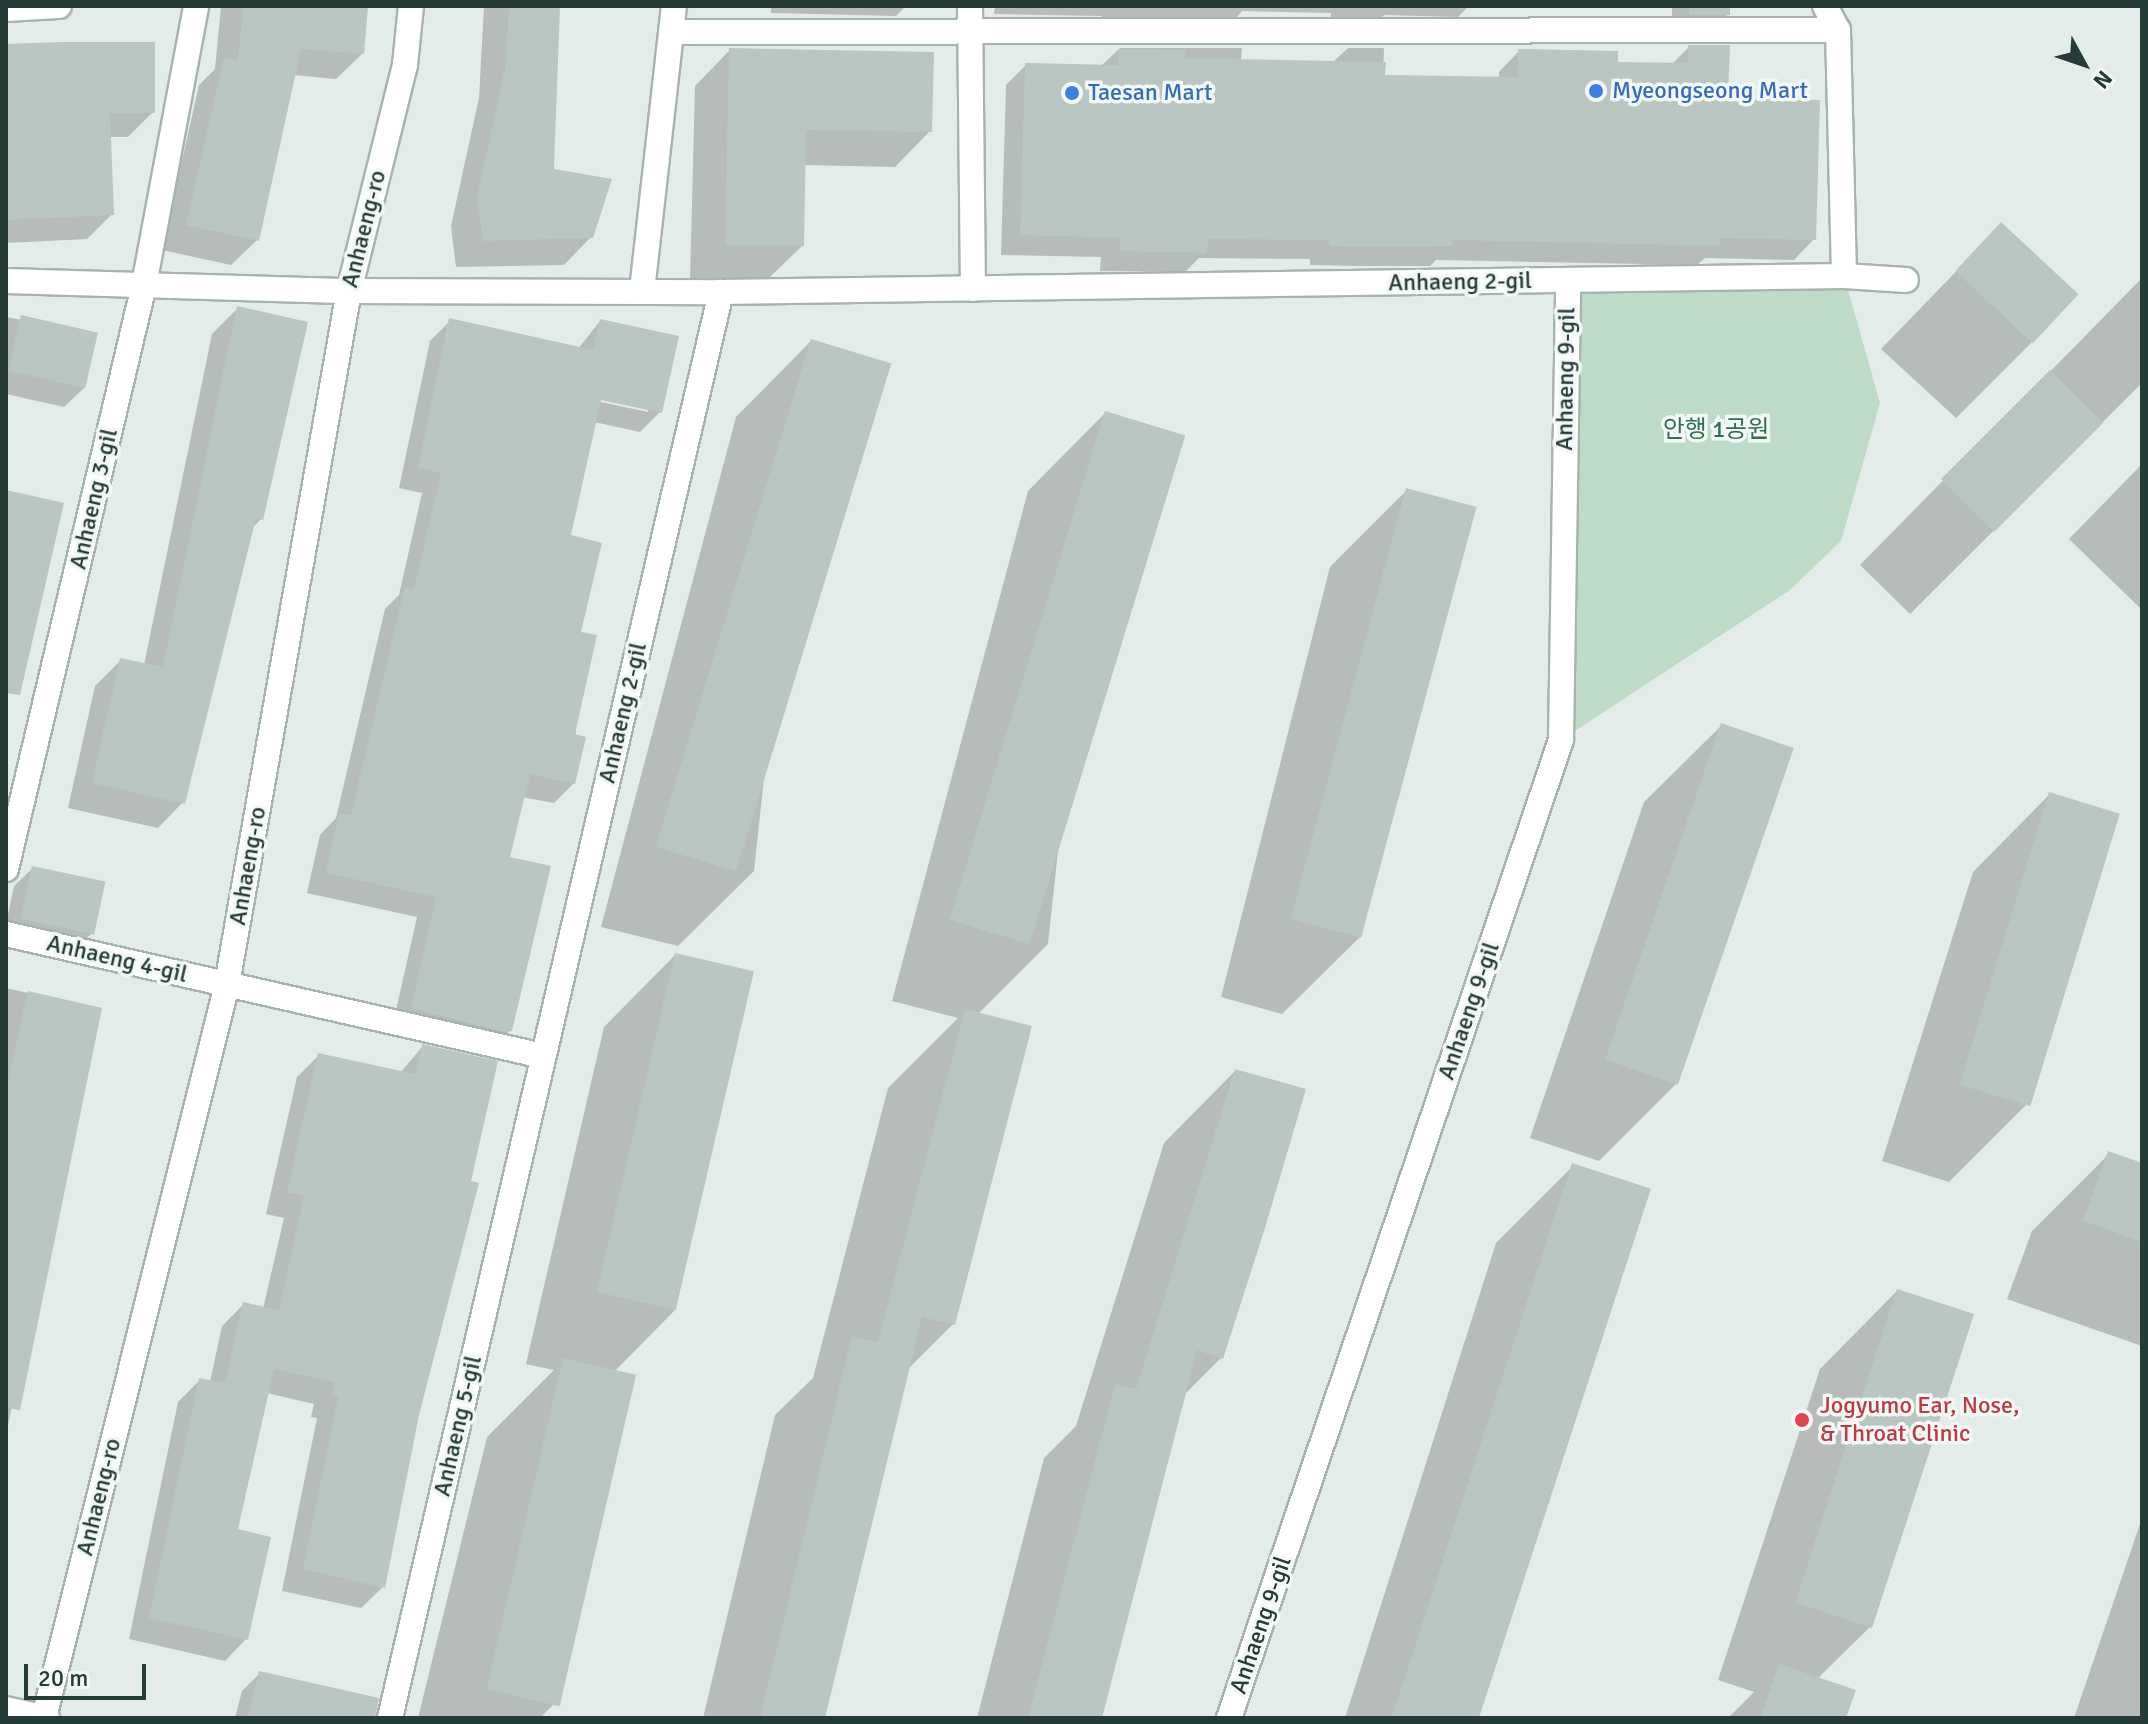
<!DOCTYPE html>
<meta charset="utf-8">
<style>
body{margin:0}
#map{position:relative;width:2148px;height:1724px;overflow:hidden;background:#e3ece8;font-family:Signika,"Noto Sans KR",sans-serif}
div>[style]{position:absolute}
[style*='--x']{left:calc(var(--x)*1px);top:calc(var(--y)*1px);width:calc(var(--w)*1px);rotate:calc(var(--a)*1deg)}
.green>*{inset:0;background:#bedbc8}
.shadow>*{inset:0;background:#0003}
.building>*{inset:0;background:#b9c6c2;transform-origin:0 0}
.roads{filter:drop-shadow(2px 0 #a6b3af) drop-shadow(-2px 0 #a6b3af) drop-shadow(0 2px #a6b3af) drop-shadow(0 -2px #a6b3af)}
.minor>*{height:24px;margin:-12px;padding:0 12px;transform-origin:12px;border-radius:12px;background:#fff}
.dots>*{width:22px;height:22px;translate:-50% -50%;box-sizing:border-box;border:4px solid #f3f8f6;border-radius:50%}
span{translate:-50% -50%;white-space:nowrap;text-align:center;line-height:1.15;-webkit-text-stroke:7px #f3f8f6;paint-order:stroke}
.shop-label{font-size:24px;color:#366cbe}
.left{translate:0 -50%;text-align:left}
.street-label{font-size:24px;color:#243b37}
.park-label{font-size:24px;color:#326f4d}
.health-label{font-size:24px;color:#be3a42}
.frame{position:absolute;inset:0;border:8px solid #243b37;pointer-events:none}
.north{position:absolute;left:2044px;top:24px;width:80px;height:80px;-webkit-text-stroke:6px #f3f8f6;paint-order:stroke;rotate:130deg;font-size:22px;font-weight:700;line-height:32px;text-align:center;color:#243b37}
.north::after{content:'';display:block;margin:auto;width:28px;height:36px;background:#243b37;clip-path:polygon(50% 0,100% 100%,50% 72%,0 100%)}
.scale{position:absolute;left:24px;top:1664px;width:122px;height:36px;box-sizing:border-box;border:4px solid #243b37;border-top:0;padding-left:10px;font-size:24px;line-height:28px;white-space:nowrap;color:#243b37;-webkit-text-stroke:6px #f3f8f6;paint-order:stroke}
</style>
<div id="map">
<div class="green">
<i style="clip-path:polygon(1844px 276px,1880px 403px,1841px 541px,1790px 590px,1561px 740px,1568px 281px)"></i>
</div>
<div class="shadow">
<i style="clip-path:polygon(221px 6px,366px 6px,362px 54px,336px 79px,293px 75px,257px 240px,231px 265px,162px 250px,199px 85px,215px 69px)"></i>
<i style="clip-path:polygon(484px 6px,558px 6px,552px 171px,591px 237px,564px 265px,456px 267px,451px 226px,479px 98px)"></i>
<i style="clip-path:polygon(771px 6px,906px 6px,896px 16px,771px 13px)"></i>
<i style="clip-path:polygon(995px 6px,1469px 6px,1458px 17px,1384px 15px,1366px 33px,1330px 33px,1331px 13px,1242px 11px,1224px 33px,1102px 34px,1102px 16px,994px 14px)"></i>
<i style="clip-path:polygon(1672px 6px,1729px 6px,1728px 14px,1710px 33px,1672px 33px)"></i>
<i style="clip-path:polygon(6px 44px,153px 44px,153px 112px,128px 137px,109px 137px,112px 214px,87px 239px,6px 243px)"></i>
<i style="clip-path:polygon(1689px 47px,1814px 239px,1794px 260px,1705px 258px,1697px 265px,1436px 260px,1430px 266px,1362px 266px,1310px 265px,1310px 259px,1199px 258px,1185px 272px,1100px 271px,1101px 257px,1001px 255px,1006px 85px,1026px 65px,1101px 66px,1120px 48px,1242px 48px,1241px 61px,1333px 62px,1348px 48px,1384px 48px,1383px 77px,1499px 79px,1499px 72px,1519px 51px,1616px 64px,1671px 65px)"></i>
<i style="clip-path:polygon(730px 50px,930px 131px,895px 167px,804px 165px,802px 246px,766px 281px,690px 280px,695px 86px)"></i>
<i style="clip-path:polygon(2001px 225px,2033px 341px,1956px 418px,1881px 349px)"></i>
<i style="clip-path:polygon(2142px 278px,2142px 383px,1910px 614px,1860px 565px)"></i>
<i style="clip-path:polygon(237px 309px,261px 519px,251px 529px,183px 802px,158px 828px,68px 808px,95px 686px,121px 660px,144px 665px,212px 334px)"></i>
<i style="clip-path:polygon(6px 317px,96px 334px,84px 388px,64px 407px,6px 394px)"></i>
<i style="clip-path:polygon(evenodd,450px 321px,578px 349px,600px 321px,660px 412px,640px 432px,594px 422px,568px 537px,579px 633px,574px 783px,554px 803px,522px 797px,508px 858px,510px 1030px,490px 1050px,392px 1028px,417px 917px,307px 893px,320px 835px,336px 818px,385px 609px,399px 595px,422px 493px,399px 488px,430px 341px,450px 321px,592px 396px,648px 408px,648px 412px,591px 400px,592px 396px)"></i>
<i style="clip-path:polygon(811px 341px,754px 871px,678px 946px,601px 927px,736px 417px)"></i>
<i style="clip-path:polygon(1105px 413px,1048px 944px,978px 1014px,953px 1324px,906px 1371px,823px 1718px,703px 1718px,775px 1415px,813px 1378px,888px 1088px,958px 1018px,892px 1001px,1028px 491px)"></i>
<i style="clip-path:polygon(2142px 464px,2142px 610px,2069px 539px)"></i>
<i style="clip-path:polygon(1407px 490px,1360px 937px,1282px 1014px,1221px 997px,1330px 567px)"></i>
<i style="clip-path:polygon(1722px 725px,1676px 1084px,1599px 1161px,1530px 1138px,1644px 802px)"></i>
<i style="clip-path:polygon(2050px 794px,2026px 1105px,1949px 1182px,1882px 1161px,1973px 872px)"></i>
<i style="clip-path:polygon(33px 868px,91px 934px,73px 952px,6px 924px,14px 886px)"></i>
<i style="clip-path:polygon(675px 955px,676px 1309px,614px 1372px,554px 1704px,540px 1718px,418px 1718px,487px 1437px,554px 1370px,526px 1364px,604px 1027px)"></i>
<i style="clip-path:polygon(6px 988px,100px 1009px,6px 1434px)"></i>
<i style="clip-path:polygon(423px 1046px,417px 1414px,383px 1587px,361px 1608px,282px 1591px,317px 1418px,311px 1417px,314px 1404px,267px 1393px,236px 1531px,246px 1639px,225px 1661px,129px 1639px,178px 1402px,200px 1380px,210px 1382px,222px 1326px,244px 1304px,263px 1309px,284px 1218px,266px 1214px,297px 1077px,319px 1055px,400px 1073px)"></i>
<i style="clip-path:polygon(1235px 1071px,1221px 1358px,1183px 1396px,1101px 1718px,977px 1718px,1044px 1458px,1076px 1426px,1164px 1143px)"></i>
<i style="clip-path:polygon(2109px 1154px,2142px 1165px,2142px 1346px,2007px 1299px,2032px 1231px)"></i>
<i style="clip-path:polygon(1573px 1166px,1479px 1718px,1345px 1718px,1496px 1243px)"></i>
<i style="clip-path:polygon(1897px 1291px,1870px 1627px,1817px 1679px,1844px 1718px,1728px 1718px,1754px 1692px,1718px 1680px,1820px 1369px)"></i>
<i style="clip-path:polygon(2142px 1518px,2142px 1718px,2074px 1718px)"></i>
<i style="clip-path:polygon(260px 1673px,352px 1718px,235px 1718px,242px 1691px)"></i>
</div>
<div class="building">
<i style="clip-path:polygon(243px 6px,368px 6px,364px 54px,301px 49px,259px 241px,186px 225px,224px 57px,238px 60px)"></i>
<i style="clip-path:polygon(509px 6px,560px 6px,554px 169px,612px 179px,593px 238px,483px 241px,477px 198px,505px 69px)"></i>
<i style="left:1689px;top:6px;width:41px;height:9px"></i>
<i style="clip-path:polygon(61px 42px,155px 42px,155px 113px,110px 113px,114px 215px,6px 220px,6px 44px)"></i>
<i style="clip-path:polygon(1688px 45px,1730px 45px,1728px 99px,1820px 100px,1816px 240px,1720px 238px,1720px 246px,1452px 240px,1452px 246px,1383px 247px,1329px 246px,1329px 240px,1208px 239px,1207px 253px,1120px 251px,1120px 238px,1020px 235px,1025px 63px,1118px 65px,1119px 49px,1185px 50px,1185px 58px,1386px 62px,1385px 75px,1518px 77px,1518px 49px,1618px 51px,1618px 62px,1688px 63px)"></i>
<i style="clip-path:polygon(729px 48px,934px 52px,932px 132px,806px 130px,804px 246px,725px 245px)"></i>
<i style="left:2001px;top:222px;width:106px;height:67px;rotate:43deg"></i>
<i style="clip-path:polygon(237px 306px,308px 322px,263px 520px,256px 518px,185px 804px,92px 783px,120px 658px,163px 667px)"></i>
<i style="left:21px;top:315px;width:79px;height:57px;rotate:13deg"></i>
<i style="clip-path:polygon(449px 318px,593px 350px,600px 319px,679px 336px,662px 413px,601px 400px,571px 535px,602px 543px,581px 632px,597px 635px,575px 734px,586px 737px,575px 784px,530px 774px,510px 857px,551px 866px,512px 1031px,505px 1032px,411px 1008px,436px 897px,326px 873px,339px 813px,351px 815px,405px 587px,414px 589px,441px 473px,418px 468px)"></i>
<i style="left:811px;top:339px;width:84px;height:531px;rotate:17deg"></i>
<i style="left:2050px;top:370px;width:75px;height:154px;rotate:45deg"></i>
<i style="left:1105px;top:411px;width:84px;height:532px;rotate:17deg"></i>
<i style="left:1406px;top:488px;width:73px;height:446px;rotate:15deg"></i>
<i style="clip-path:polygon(6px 490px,64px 503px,20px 695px,6px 693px)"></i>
<i style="left:1721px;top:723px;width:77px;height:356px;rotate:19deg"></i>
<i style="left:2049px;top:792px;width:74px;height:306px;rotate:17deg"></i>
<i style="left:32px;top:866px;width:75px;height:54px;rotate:12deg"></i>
<i style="left:675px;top:953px;width:81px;height:348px;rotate:13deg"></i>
<i style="clip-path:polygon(28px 991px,102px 1008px,20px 1410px,6px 1408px,6px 1090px)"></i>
<i style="clip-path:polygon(965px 1009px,1032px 1026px,955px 1325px,922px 1317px,825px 1718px,760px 1718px,852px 1336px,878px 1342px)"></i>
<i style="clip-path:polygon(422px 1044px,498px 1061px,471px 1181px,479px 1183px,419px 1415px,385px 1588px,303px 1569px,338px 1397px,332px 1395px,335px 1382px,274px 1369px,238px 1529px,271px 1537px,248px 1640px,149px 1618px,199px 1378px,225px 1383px,243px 1302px,279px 1310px,304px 1196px,287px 1192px,318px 1053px,415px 1074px)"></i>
<i style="clip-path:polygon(1235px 1069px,1306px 1089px,1265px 1228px,1223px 1359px,1197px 1350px,1102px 1718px,1028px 1718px,1115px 1384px,1136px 1389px)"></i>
<i style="clip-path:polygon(2108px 1151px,2142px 1163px,2142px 1242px,2083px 1221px)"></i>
<i style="left:1572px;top:1163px;width:83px;height:582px;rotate:18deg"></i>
<i style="left:1897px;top:1289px;width:81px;height:330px;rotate:18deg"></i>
<i style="left:563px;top:1358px;width:75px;height:340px;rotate:13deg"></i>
<i style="clip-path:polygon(1779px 1664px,1856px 1690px,1846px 1718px,1760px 1718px)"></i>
<i style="clip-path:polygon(259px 1671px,379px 1698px,375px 1718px,248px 1718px)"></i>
</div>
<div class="roads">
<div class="minor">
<i style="--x:970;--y:6;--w:283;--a:89.4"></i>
<i style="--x:1825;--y:6;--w:27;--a:62"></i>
<i style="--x:1838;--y:30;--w:246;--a:88.6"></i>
<i style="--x:6;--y:9;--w:53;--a:-3.2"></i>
<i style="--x:673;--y:32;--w:1165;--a:-0.1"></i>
<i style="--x:6;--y:281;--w:343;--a:1.7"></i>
<i style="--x:349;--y:291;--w:372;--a:0.2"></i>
<i style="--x:721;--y:292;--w:1123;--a:-0.82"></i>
<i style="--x:1844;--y:276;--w:62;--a:3.7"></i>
<i style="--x:642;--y:291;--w:287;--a:-83.6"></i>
<i style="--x:6;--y:869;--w:600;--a:-76.7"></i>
<i style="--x:144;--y:285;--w:284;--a:-79.4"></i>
<i style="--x:6;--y:934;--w:551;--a:12.8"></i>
<i style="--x:6;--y:1709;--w:42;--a:12.4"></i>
<i style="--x:44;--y:1718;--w:756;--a:-76"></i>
<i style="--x:227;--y:984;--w:704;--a:-80.02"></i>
<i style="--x:349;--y:291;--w:233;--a:-76.1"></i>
<i style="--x:405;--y:65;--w:59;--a:-84.2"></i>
<i style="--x:390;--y:1718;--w:1464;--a:-76.93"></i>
<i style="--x:1229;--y:1718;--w:1033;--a:-71.25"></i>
<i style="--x:1561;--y:740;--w:459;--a:-89.1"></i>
</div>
</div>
<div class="dots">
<i style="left:1596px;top:91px;background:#3f7fe0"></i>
<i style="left:1072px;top:93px;background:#3f7fe0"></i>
<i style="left:1802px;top:1420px;background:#e0444e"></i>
</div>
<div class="shop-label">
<span class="left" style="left:1612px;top:91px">Myeongseong Mart</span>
<span class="left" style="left:1088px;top:93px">Taesan Mart</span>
</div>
<div class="street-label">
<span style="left:364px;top:229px;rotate:-76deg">Anhaeng-ro</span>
<span style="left:1460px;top:282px;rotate:-1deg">Anhaeng 2-gil</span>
<span style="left:1566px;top:379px;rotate:-89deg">Anhaeng 9-gil</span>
<span style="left:94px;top:499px;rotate:-77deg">Anhaeng 3-gil</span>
<span style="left:623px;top:713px;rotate:-77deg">Anhaeng 2-gil</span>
<span style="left:248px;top:866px;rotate:-80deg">Anhaeng-ro</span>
<span style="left:117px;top:959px;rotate:13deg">Anhaeng 4-gil</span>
<span style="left:1469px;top:1011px;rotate:-71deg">Anhaeng 9-gil</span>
<span style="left:458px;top:1426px;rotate:-77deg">Anhaeng 5-gil</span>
<span style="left:99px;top:1497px;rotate:-76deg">Anhaeng-ro</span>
<span style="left:1261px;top:1625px;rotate:-71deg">Anhaeng 9-gil</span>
</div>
<div class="park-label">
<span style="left:1716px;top:430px">안행 1공원</span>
</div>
<div class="health-label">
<span class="left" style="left:1820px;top:1420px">Jogyumo Ear, Nose,<br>&amp; Throat Clinic</span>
</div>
<div class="frame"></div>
<div class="north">N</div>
<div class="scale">20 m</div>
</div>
